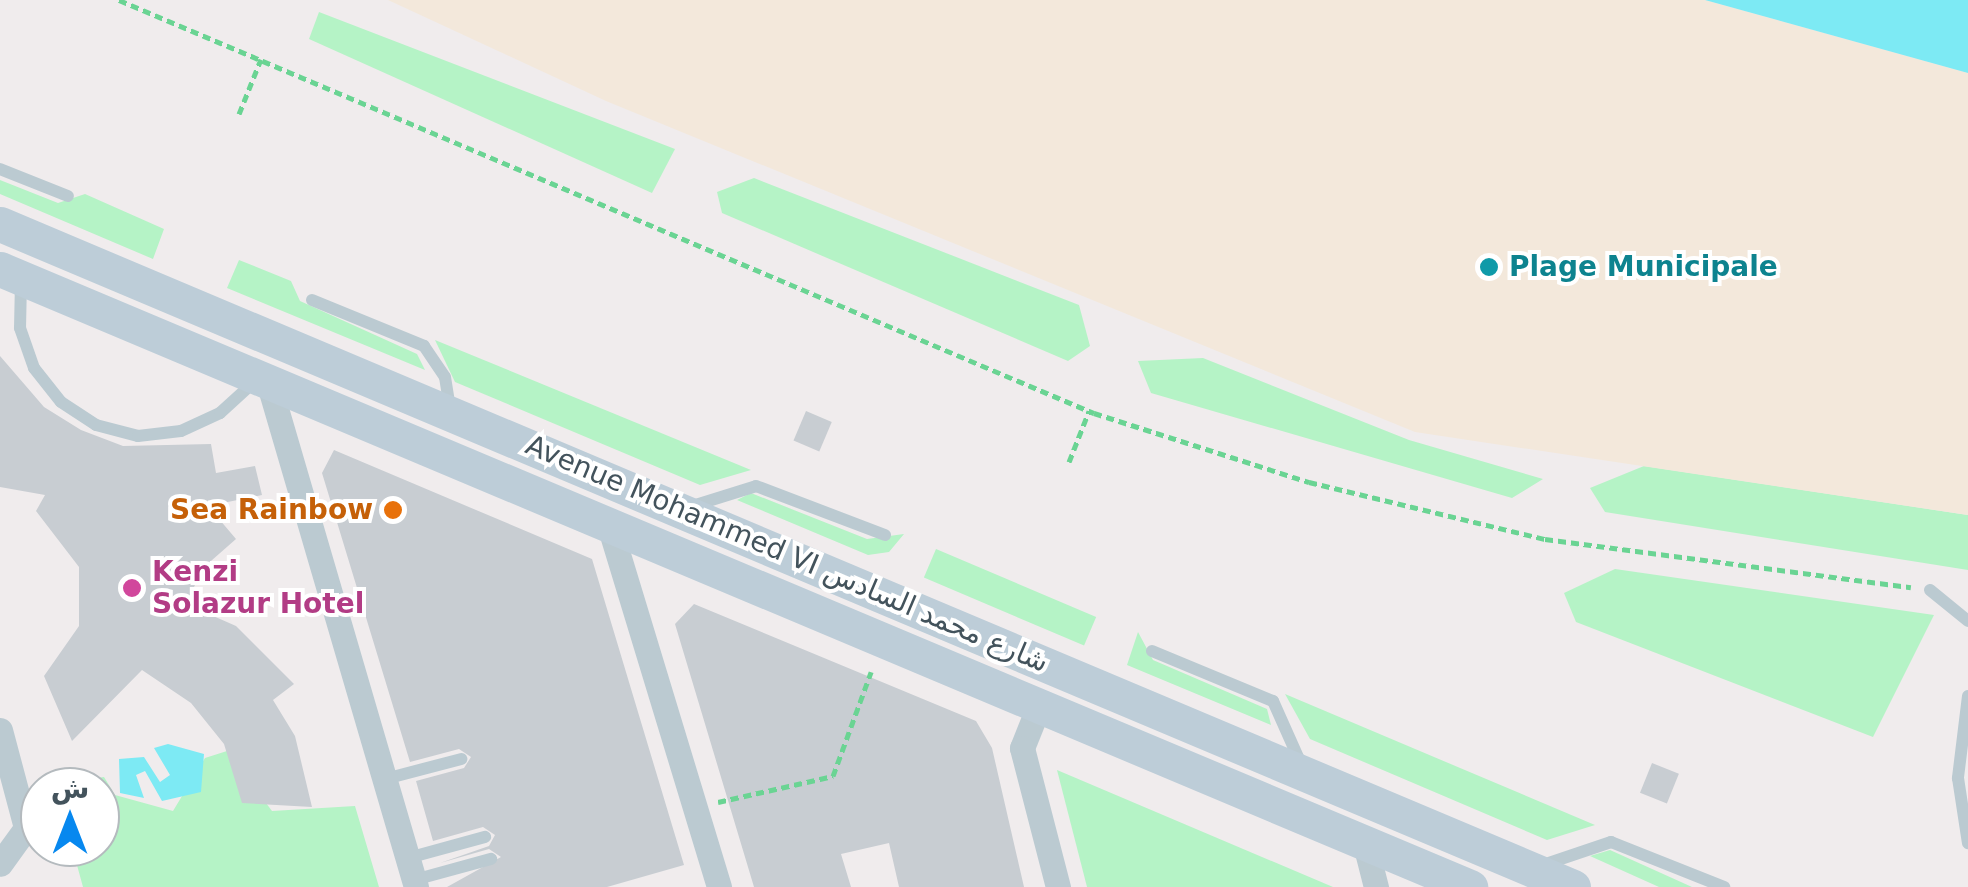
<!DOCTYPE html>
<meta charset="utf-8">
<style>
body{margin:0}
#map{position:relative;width:1968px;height:887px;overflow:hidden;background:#f0eced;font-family:"DejaVu Sans",Cairo,sans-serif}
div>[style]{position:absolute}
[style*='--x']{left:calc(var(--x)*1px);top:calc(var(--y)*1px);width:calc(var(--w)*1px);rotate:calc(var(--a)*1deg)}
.green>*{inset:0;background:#b5f3c6;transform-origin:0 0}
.sand>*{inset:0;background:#f3e8db}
.water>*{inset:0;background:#7deaf4}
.building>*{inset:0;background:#c8cdd2;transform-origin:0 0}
.path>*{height:5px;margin-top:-2.5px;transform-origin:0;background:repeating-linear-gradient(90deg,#6ad493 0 8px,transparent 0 13px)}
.service>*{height:12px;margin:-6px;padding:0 6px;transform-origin:6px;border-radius:6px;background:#bbcad1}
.minor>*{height:25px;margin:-12.5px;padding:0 12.5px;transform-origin:12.5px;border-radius:12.5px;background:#bbcad1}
.secondary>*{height:35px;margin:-17.5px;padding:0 17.5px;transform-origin:17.5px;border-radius:17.5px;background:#bdcdd8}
.dots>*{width:28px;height:28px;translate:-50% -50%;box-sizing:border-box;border:5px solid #fff;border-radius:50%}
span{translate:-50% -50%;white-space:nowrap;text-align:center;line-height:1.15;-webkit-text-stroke:8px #fff;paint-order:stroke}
.culture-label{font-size:28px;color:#0d838f;font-weight:700}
.left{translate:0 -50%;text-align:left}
.food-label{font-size:28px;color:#c56008;font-weight:700}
.right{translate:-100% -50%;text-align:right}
.street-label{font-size:28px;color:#43535c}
.hotel-label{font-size:28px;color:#b23c85;font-weight:700}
.north{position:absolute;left:20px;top:767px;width:100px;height:100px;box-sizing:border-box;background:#fff;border:2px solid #b4babe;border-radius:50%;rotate:0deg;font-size:28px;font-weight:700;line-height:40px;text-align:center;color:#43535c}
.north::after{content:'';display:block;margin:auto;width:35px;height:45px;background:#0788ef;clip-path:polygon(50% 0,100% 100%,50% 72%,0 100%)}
</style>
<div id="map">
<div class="green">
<i style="clip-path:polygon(319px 12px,675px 149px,652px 193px,309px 39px)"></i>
<i style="clip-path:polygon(754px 178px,1079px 305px,1090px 346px,1068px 361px,722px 213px,717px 192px)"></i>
<i style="clip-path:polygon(0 180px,58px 203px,85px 194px,164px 229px,153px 259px,0 194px)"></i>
<i style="clip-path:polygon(239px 260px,291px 281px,300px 301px,417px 354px,425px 370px,227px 288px)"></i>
<i style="clip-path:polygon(435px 340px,751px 470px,700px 485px,455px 382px)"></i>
<i style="clip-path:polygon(1203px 358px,1409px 440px,1543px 479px,1512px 498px,1151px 393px,1138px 361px)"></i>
<i style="clip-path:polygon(1644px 466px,1968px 515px,1968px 570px,1605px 512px,1590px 488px)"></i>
<i style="clip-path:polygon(751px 493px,867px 539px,904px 534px,889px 552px,868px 555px,737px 500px)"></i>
<i style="left:936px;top:549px;width:174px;height:31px;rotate:23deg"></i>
<i style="clip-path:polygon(1615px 569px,1934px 615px,1873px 737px,1576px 622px,1564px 593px)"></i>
<i style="clip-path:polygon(1138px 632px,1153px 660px,1267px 709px,1271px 725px,1127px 665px)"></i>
<i style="clip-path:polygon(1285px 694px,1595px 825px,1547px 840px,1310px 739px)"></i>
<i style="clip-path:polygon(227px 751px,272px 811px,355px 806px,379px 887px,83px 887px,72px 847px,100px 847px,100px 787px,55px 784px,104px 777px,115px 795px,173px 811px,205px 758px)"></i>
<i style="clip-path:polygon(1057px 770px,1333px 887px,1087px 887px)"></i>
<i style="clip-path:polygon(1610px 850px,1692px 887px,1659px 887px,1590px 856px)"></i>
</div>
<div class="sand">
<i style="clip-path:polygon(388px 0,1705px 0,1968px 73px,1968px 515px,1415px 432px,606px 101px)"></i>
</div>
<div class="water">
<i style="clip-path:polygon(1705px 0,1968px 0,1968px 73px)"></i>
<i style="clip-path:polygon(168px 744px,204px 754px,201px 792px,162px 801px,145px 771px,136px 775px,144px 798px,120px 793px,119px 759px,144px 757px,160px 782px,170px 775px,154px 748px)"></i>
</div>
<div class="building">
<i style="clip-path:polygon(0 356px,44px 407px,81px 430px,123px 446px,211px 444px,216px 473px,255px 466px,262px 495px,208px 506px,236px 539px,203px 568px,186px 604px,236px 626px,294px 684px,273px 700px,295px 736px,312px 807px,242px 803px,224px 744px,191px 703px,142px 670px,72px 741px,44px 676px,79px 626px,79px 567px,36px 511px,45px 495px,0 487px)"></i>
<i style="left:806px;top:411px;width:28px;height:32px;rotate:23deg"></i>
<i style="clip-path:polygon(334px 450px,592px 559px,684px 865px,607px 887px,447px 887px,501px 857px,489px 849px,440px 863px,489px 846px,495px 835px,483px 827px,433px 841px,416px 781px,464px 768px,471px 757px,459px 749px,410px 762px,322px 473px)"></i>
<i style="clip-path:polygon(694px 604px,976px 721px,992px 748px,1024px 887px,899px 887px,889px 843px,841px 854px,851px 887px,754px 887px,675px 624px)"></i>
<i style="left:1652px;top:763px;width:29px;height:32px;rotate:22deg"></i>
</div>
<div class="path">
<i style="--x:119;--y:0;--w:1059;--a:22.96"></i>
<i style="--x:1094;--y:413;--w:226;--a:17.8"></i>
<i style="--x:1309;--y:482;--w:243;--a:13.6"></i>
<i style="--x:1545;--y:539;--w:369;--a:7.5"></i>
<i style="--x:239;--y:114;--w:59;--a:-68.2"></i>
<i style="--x:1069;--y:462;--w:55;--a:-68.6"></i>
<i style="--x:718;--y:802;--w:118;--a:-12.7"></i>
<i style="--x:833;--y:776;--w:111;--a:-69.9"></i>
</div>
<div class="service">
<i style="--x:0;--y:169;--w:73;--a:21.7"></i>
<i style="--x:21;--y:281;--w:47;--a:91.2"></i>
<i style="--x:20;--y:328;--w:42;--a:70.7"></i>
<i style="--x:34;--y:368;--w:43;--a:51.5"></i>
<i style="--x:61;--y:402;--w:42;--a:33.3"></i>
<i style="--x:96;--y:425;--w:43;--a:14.7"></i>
<i style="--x:138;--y:436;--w:43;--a:-6.6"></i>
<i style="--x:181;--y:431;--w:43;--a:-24.8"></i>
<i style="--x:220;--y:413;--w:47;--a:-42.4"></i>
<i style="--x:312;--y:300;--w:121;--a:22.3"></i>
<i style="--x:424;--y:346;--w:37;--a:56"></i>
<i style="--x:445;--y:377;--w:33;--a:81"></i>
<i style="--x:686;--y:508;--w:73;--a:-17.4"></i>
<i style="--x:756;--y:486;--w:138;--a:20.8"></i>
<i style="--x:1930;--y:590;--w:49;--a:39.2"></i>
<i style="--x:1152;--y:651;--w:131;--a:22.5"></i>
<i style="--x:1273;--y:701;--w:69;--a:66"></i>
<i style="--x:1968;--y:696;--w:83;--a:97"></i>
<i style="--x:1958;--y:778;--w:66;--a:81.3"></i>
<i style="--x:385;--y:779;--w:79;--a:-14.7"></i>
<i style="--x:408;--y:858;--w:80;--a:-15.3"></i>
<i style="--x:1540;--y:866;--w:75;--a:-18.7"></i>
<i style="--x:1611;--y:842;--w:122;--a:21.7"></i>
<i style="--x:414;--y:880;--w:80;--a:-15.3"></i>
</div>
<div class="minor">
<i style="--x:270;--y:388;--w:520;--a:73.69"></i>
<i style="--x:610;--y:528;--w:375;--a:73.1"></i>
<i style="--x:1038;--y:708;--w:43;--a:111.8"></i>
<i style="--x:1022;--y:748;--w:144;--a:75.5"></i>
<i style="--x:0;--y:730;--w:101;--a:75.1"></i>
<i style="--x:26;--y:828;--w:44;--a:125.8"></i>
<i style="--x:1364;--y:840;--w:49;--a:75.7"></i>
</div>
<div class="secondary">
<i style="--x:0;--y:224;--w:1707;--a:22.85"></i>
<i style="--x:0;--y:269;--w:1595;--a:22.8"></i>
</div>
<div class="dots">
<i style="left:1489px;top:267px;background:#0f9aa8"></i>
<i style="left:393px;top:510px;background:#e8710a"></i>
<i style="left:132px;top:588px;background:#d1479c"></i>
</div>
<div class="culture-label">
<span class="left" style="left:1509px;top:267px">Plage Municipale</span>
</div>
<div class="food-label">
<span class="right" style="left:373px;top:510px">Sea Rainbow</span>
</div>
<div class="street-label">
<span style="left:787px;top:554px;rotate:23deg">Avenue Mohammed VI شارع محمد السادس</span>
</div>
<div class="hotel-label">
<span class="left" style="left:152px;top:588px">Kenzi<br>Solazur Hotel</span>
</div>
<div class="north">ش</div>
</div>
